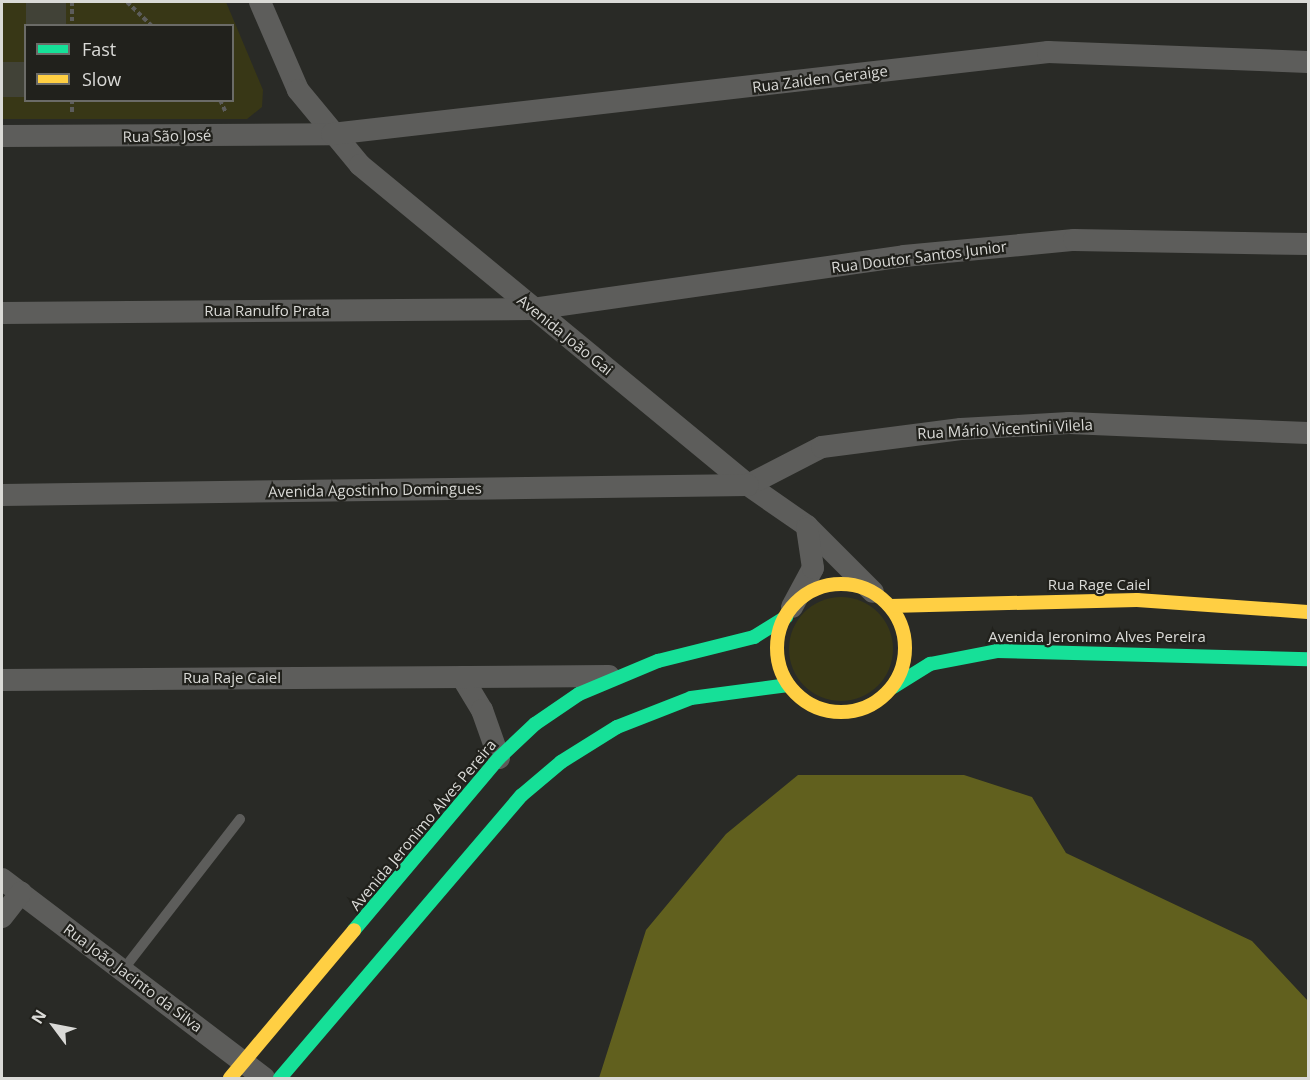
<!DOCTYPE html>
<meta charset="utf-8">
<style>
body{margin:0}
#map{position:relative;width:1310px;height:1080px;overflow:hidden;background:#292a26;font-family:"Open Sans",sans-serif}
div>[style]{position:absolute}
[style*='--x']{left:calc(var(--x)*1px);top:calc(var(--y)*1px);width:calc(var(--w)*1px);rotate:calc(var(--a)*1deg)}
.green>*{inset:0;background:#383716}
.round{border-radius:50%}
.forest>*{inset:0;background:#61601e}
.building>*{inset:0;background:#414237;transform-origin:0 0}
.path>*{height:4px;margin-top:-2px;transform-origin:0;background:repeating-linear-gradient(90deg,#5c5c5b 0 4.5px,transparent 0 7.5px)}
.lane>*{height:10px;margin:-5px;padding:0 5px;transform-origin:5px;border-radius:5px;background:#5d5d5b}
.street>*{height:22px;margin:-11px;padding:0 11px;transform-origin:11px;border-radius:11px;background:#5d5d5b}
.fast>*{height:14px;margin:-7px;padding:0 7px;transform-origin:7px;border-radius:7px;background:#16e098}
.slow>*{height:14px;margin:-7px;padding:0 7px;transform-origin:7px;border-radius:7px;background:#ffcf43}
.slow>.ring{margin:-7px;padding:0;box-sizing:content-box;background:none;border:14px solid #ffcf43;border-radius:50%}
span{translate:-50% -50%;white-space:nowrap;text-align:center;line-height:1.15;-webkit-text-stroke:4.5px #21211c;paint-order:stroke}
.street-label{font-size:15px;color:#dadad7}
.frame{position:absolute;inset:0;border:3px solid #dadad7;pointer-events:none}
.legend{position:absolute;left:24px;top:24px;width:210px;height:78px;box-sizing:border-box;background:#21211c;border:2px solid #6b6b67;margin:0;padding:8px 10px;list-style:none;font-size:18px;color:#dadad7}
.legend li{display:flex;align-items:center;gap:12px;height:30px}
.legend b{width:30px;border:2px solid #6b6b67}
.north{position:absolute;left:24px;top:996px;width:60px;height:60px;-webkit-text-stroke:4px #21211c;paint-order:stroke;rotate:302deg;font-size:16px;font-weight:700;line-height:24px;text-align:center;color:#dadad7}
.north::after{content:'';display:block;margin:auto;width:21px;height:27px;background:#dadad7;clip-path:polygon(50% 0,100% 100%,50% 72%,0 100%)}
</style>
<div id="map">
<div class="green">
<i style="clip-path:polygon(evenodd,2px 2px,226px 2px,263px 90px,262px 107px,247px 119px,2px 119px,2px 2px,26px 26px,232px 26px,232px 100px,26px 100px,26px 26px)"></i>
<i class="round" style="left:789px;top:597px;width:104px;height:104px"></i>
</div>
<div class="forest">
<i style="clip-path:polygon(798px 775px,964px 775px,1032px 797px,1066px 853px,1252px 941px,1308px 1001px,1308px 1078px,599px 1078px,646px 930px,726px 834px)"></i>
</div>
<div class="building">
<i style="left:26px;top:2px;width:40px;height:24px"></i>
<i style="left:26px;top:62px;width:35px;height:24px;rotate:90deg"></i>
</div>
<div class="path">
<i style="--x:72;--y:2;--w:24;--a:90"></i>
<i style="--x:127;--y:2;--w:35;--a:44"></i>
<i style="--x:72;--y:100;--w:15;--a:90"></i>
<i style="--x:220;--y:100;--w:14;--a:65"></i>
</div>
<div class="lane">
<i style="--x:123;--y:970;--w:191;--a:-52.2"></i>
</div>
<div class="street">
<i style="--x:260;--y:2;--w:96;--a:66.6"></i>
<i style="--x:298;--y:90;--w:97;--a:50.4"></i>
<i style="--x:360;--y:165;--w:503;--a:39.51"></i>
<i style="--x:748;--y:485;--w:72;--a:34.8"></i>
<i style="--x:807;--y:526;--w:93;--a:45"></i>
<i style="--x:2;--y:136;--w:330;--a:-0.3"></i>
<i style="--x:332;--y:134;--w:721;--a:-6.53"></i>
<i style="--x:1048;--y:52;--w:260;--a:2.2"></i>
<i style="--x:2;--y:313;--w:531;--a:-0.43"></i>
<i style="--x:533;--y:309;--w:375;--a:-8.1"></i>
<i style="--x:904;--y:256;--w:171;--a:-5.4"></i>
<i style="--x:1074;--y:240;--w:234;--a:1"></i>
<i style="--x:748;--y:485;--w:83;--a:-27.2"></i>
<i style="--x:822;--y:447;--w:140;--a:-7.4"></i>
<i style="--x:961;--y:429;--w:108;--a:-3.2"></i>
<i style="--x:1069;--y:423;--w:239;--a:2.4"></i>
<i style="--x:2;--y:495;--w:746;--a:-0.77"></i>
<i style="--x:792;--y:607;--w:44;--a:-61.7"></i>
<i style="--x:813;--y:568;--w:40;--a:-98.5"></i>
<i style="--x:462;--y:677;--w:39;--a:59"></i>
<i style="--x:482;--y:710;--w:51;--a:70.5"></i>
<i style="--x:2;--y:680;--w:607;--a:-0.38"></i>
<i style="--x:2;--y:879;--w:329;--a:37.2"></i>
<i style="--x:2;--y:917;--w:31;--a:-52"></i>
</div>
<div class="fast">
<i style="--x:893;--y:687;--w:44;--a:-31.9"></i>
<i style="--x:930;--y:664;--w:68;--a:-11"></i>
<i style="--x:997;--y:651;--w:311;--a:1.5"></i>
<i style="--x:354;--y:930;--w:225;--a:-49.9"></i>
<i style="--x:499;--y:758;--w:50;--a:-43.4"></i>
<i style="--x:535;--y:724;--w:53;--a:-34.3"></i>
<i style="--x:579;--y:694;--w:86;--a:-22.7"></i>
<i style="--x:658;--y:661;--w:99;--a:-14"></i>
<i style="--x:754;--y:637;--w:38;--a:-32"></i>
<i style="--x:280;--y:1078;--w:372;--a:-49.5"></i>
<i style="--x:522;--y:795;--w:51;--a:-40.2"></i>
<i style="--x:561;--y:762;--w:66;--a:-32"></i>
<i style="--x:617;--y:727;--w:79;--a:-21.4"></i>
<i style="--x:691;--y:698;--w:98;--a:-7.6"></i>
</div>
<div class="slow">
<i class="ring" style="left:777px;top:584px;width:114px;height:114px"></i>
<i style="--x:890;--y:606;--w:247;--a:-1.4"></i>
<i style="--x:1137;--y:600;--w:171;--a:4"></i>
<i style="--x:230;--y:1078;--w:193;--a:-50"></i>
</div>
<div class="street-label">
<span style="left:820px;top:79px;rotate:-7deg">Rua Zaiden Geraige</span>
<span style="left:167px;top:136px;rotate:-1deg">Rua São José</span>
<span style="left:919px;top:257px;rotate:-7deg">Rua Doutor Santos Junior</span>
<span style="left:267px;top:311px">Rua Ranulfo Prata</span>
<span style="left:565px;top:335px;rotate:39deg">Avenida João Gai</span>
<span style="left:1005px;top:429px;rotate:-3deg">Rua Mário Vicentini Vilela</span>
<span style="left:375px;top:490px;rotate:-1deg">Avenida Agostinho Domingues</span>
<span style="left:1099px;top:585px">Rua Rage Caiel</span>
<span style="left:1097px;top:637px">Avenida Jeronimo Alves Pereira</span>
<span style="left:232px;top:678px">Rua Raje Caiel</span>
<span style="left:423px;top:825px;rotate:-50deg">Avenida Jeronimo Alves Pereira</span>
<span style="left:133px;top:978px;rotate:37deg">Rua João Jacinto da Silva</span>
</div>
<div class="frame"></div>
<ul class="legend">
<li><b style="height:8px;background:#16e098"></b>Fast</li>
<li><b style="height:8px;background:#ffcf43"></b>Slow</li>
</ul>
<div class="north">N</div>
</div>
